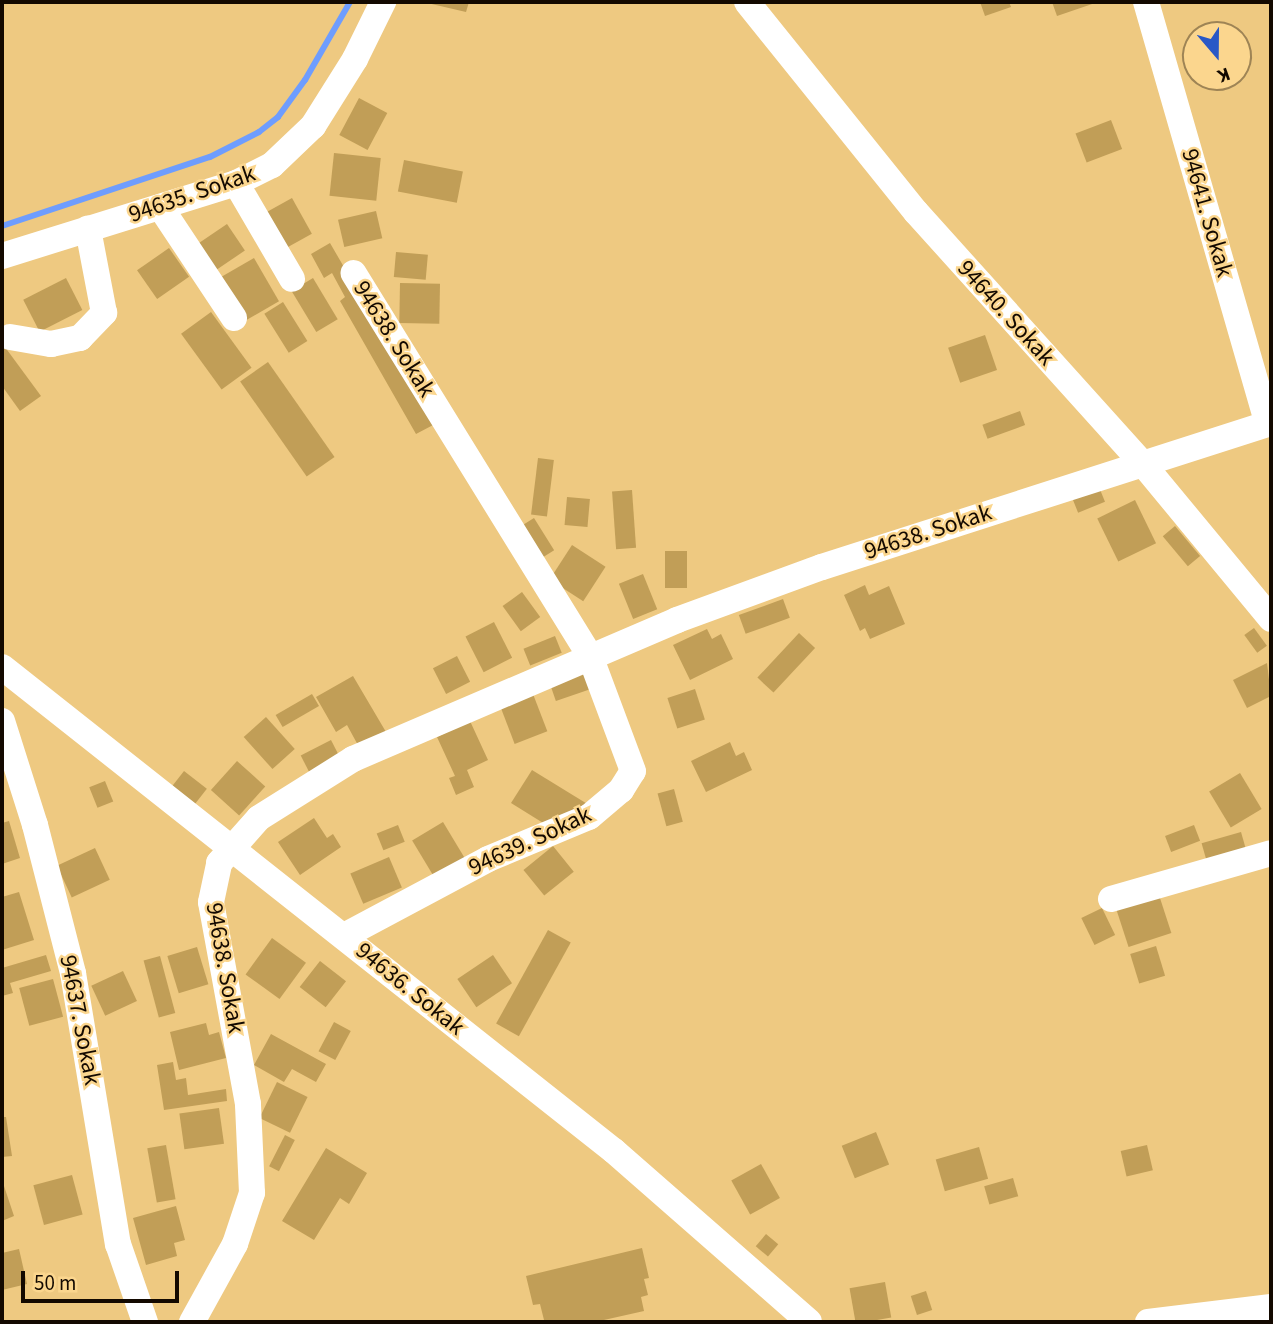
<!DOCTYPE html>
<style>
body{margin:0}
#map{position:relative;width:1273px;height:1324px;overflow:hidden;background:#eec981;font-family:"Source Sans 3",sans-serif}
div>[style]{position:absolute}
[style*='--x']{left:calc(var(--x)*1px);top:calc(var(--y)*1px);width:calc(var(--w)*1px);rotate:calc(var(--a)*1deg)}
.stream>*{height:6px;margin:-3px;padding:0 3px;transform-origin:3px;border-radius:3px;background:#6e9dfe}
.building>*{inset:0;background:#c19e57;transform-origin:0 0}
.minor>*{height:26px;margin:-13px;padding:0 13px;transform-origin:13px;border-radius:13px;background:#fff}
span{translate:-50% -50%;white-space:nowrap;text-align:center;line-height:1.15;-webkit-text-stroke:5px #fbd68e;paint-order:stroke}
.street-label{font-size:24px;color:#130900}
.frame{position:absolute;inset:0;border:4px solid #130900;pointer-events:none}
.north{position:absolute;left:1182px;top:21px;width:70px;height:70px;box-sizing:border-box;background:#fbd68e;border:2px solid #9e8455;border-radius:50%;rotate:160deg;font-size:19px;font-weight:700;line-height:28px;text-align:center;color:#130900}
.north::after{content:'';display:block;margin:auto;width:24px;height:32px;background:#2958c6;clip-path:polygon(50% 0,100% 100%,50% 72%,0 100%)}
.scale{position:absolute;left:21px;top:1271px;width:158px;height:32px;box-sizing:border-box;border:4px solid #130900;border-top:0;padding-left:9px;font-size:21px;line-height:24px;white-space:nowrap;color:#130900;-webkit-text-stroke:5px #fbd68e;paint-order:stroke}
</style>
<div id="map">
<div class="stream">
<i style="--x:2;--y:226;--w:219;--a:-18.4"></i>
<i style="--x:210;--y:157;--w:55;--a:-27"></i>
<i style="--x:259;--y:132;--w:24;--a:-38"></i>
<i style="--x:278;--y:117;--w:46;--a:-53.9"></i>
<i style="--x:305;--y:80;--w:90;--a:-60"></i>
</div>
<div class="building">
<i style="clip-path:polygon(423px 2px,469px 2px,466px 12px)"></i>
<i style="clip-path:polygon(980px 2px,1009px 2px,1011px 7px,985px 16px)"></i>
<i style="clip-path:polygon(1052px 2px,1098px 2px,1057px 16px)"></i>
<i style="left:359px;top:98px;width:32px;height:42px;rotate:28deg"></i>
<i style="left:1111px;top:120px;width:31px;height:38px;rotate:69deg"></i>
<i style="left:334px;top:153px;width:47px;height:43px;rotate:6deg"></i>
<i style="left:404px;top:160px;width:60px;height:32px;rotate:11deg"></i>
<i style="left:292px;top:198px;width:41px;height:34px;rotate:61deg"></i>
<i style="left:376px;top:211px;width:28px;height:39px;rotate:77deg"></i>
<i style="left:227px;top:224px;width:32px;height:36px;rotate:56deg"></i>
<i style="clip-path:polygon(330px 243px,435px 424px,416px 434px,340px 301px,345px 297px,332px 273px,324px 278px,311px 254px)"></i>
<i style="left:169px;top:248px;width:35px;height:39px;rotate:55deg"></i>
<i style="left:396px;top:252px;width:32px;height:25px;rotate:5deg"></i>
<i style="left:254px;top:258px;width:50px;height:38px;rotate:60deg"></i>
<i style="left:66px;top:278px;width:36px;height:48px;rotate:63deg"></i>
<i style="left:313px;top:278px;width:48px;height:25px;rotate:59deg"></i>
<i style="left:400px;top:283px;width:40px;height:40px;rotate:1deg"></i>
<i style="left:283px;top:302px;width:46px;height:22px;rotate:58deg"></i>
<i style="left:211px;top:312px;width:69px;height:37px;rotate:54deg"></i>
<i style="left:985px;top:335px;width:37px;height:39px;rotate:71deg"></i>
<i style="clip-path:polygon(2px 343px,41px 396px,20px 411px,2px 386px)"></i>
<i style="left:268px;top:362px;width:116px;height:34px;rotate:55deg"></i>
<i style="left:1020px;top:411px;width:15px;height:40px;rotate:70deg"></i>
<i style="left:538px;top:458px;width:16px;height:57px;rotate:7deg"></i>
<i style="left:1099px;top:487px;width:16px;height:29px;rotate:68deg"></i>
<i style="left:632px;top:490px;width:58px;height:20px;rotate:86deg"></i>
<i style="left:567px;top:497px;width:23px;height:28px;rotate:5deg"></i>
<i style="left:1135px;top:500px;width:48px;height:42px;rotate:64deg"></i>
<i style="left:534px;top:518px;width:38px;height:17px;rotate:58deg"></i>
<i style="left:1175px;top:526px;width:39px;height:16px;rotate:50deg"></i>
<i style="left:572px;top:545px;width:40px;height:41px;rotate:33deg"></i>
<i style="left:665px;top:551px;width:22px;height:37px"></i>
<i style="left:643px;top:574px;width:38px;height:26px;rotate:68deg"></i>
<i style="clip-path:polygon(865px 585px,869px 595px,889px 586px,905px 624px,870px 639px,865px 628px,860px 631px,844px 595px)"></i>
<i style="left:522px;top:592px;width:31px;height:24px;rotate:54deg"></i>
<i style="left:783px;top:599px;width:20px;height:47px;rotate:70deg"></i>
<i style="left:494px;top:622px;width:40px;height:32px;rotate:63deg"></i>
<i style="left:1254px;top:628px;width:22px;height:12px;rotate:54deg"></i>
<i style="clip-path:polygon(707px 629px,712px 639px,721px 634px,733px 659px,690px 680px,673px 645px)"></i>
<i style="left:799px;top:633px;width:22px;height:61px;rotate:43deg"></i>
<i style="left:555px;top:636px;width:18px;height:34px;rotate:68deg"></i>
<i style="left:457px;top:656px;width:29px;height:27px;rotate:63deg"></i>
<i style="clip-path:polygon(1267px 663px,1271px 696px,1247px 708px,1233px 680px)"></i>
<i style="left:585px;top:672px;width:18px;height:37px;rotate:71deg"></i>
<i style="clip-path:polygon(353px 676px,386px 732px,359px 747px,347px 725px,336px 732px,316px 697px)"></i>
<i style="left:695px;top:689px;width:32px;height:29px;rotate:72deg"></i>
<i style="left:312px;top:694px;width:14px;height:42px;rotate:60deg"></i>
<i style="left:533px;top:694px;width:40px;height:35px;rotate:69deg"></i>
<i style="left:266px;top:717px;width:43px;height:30px;rotate:48deg"></i>
<i style="clip-path:polygon(470px 721px,488px 760px,467px 770px,474px 787px,456px 795px,449px 778px,455px 776px,437px 737px)"></i>
<i style="left:331px;top:740px;width:20px;height:34px;rotate:63deg"></i>
<i style="clip-path:polygon(730px 742px,736px 756px,744px 752px,752px 770px,706px 792px,691px 761px)"></i>
<i style="left:237px;top:761px;width:38px;height:39px;rotate:42deg"></i>
<i style="clip-path:polygon(532px 770px,589px 805px,548px 826px,511px 803px)"></i>
<i style="left:184px;top:771px;width:29px;height:19px;rotate:38deg"></i>
<i style="left:1240px;top:773px;width:42px;height:36px;rotate:59deg"></i>
<i style="left:105px;top:781px;width:22px;height:17px;rotate:68deg"></i>
<i style="left:674px;top:789px;width:34px;height:17px;rotate:75deg"></i>
<i style="clip-path:polygon(314px 818px,327px 838px,333px 834px,341px 847px,300px 875px,278px 842px)"></i>
<i style="clip-path:polygon(9px 821px,20px 858px,2px 864px,2px 823px)"></i>
<i style="left:443px;top:822px;width:45px;height:36px;rotate:59deg"></i>
<i style="left:398px;top:825px;width:18px;height:23px;rotate:68deg"></i>
<i style="left:1194px;top:825px;width:17px;height:31px;rotate:69deg"></i>
<i style="left:1241px;top:832px;width:22px;height:41px;rotate:74deg"></i>
<i style="left:553px;top:846px;width:33px;height:38px;rotate:51deg"></i>
<i style="left:95px;top:848px;width:35px;height:42px;rotate:65deg"></i>
<i style="left:389px;top:857px;width:33px;height:42px;rotate:67deg"></i>
<i style="clip-path:polygon(19px 892px,34px 940px,2px 950px,2px 897px)"></i>
<i style="left:1159px;top:895px;width:40px;height:45px;rotate:72deg"></i>
<i style="left:1102px;top:908px;width:30px;height:23px;rotate:64deg"></i>
<i style="left:548px;top:930px;width:26px;height:107px;rotate:29deg"></i>
<i style="left:272px;top:938px;width:42px;height:45px;rotate:36deg"></i>
<i style="left:1156px;top:946px;width:31px;height:27px;rotate:73deg"></i>
<i style="left:197px;top:947px;width:39px;height:31px;rotate:73deg"></i>
<i style="clip-path:polygon(46px 955px,51px 971px,10px 983px,13px 993px,2px 996px,2px 968px)"></i>
<i style="left:493px;top:955px;width:34px;height:43px;rotate:56deg"></i>
<i style="left:160px;top:956px;width:59px;height:17px;rotate:75deg"></i>
<i style="left:320px;top:961px;width:33px;height:33px;rotate:38deg"></i>
<i style="left:123px;top:971px;width:33px;height:35px;rotate:65deg"></i>
<i style="left:53px;top:979px;width:39px;height:35px;rotate:75deg"></i>
<i style="left:334px;top:1022px;width:19px;height:33px;rotate:28deg"></i>
<i style="clip-path:polygon(206px 1023px,209px 1035px,219px 1032px,226px 1058px,179px 1070px,170px 1032px)"></i>
<i style="clip-path:polygon(271px 1034px,326px 1064px,316px 1082px,292px 1069px,284px 1082px,254px 1065px)"></i>
<i style="clip-path:polygon(173px 1062px,176px 1080px,186px 1078px,188px 1095px,226px 1089px,227px 1101px,164px 1110px,157px 1065px)"></i>
<i style="left:277px;top:1082px;width:34px;height:40px;rotate:26deg"></i>
<i style="left:219px;top:1108px;width:36px;height:40px;rotate:82deg"></i>
<i style="clip-path:polygon(2px 1117px,6px 1117px,12px 1156px,2px 1157px)"></i>
<i style="left:876px;top:1132px;width:35px;height:37px;rotate:68deg"></i>
<i style="left:285px;top:1135px;width:11px;height:35px;rotate:27deg"></i>
<i style="left:166px;top:1145px;width:55px;height:19px;rotate:80deg"></i>
<i style="left:1147px;top:1145px;width:26px;height:27px;rotate:77deg"></i>
<i style="left:979px;top:1147px;width:33px;height:45px;rotate:74deg"></i>
<i style="clip-path:polygon(326px 1148px,367px 1173px,349px 1204px,340px 1198px,314px 1240px,282px 1221px)"></i>
<i style="left:761px;top:1164px;width:39px;height:34px;rotate:61deg"></i>
<i style="left:72px;top:1175px;width:41px;height:40px;rotate:75deg"></i>
<i style="left:1013px;top:1178px;width:19px;height:30px;rotate:74deg"></i>
<i style="clip-path:polygon(2px 1180px,14px 1216px,2px 1221px)"></i>
<i style="clip-path:polygon(176px 1206px,185px 1240px,174px 1243px,177px 1256px,146px 1265px,133px 1218px)"></i>
<i style="left:766px;top:1234px;width:16px;height:16px;rotate:40deg"></i>
<i style="clip-path:polygon(642px 1248px,649px 1278px,644px 1279px,648px 1295px,641px 1297px,644px 1311px,595px 1322px,550px 1322px,544px 1320px,540px 1304px,533px 1305px,526px 1276px)"></i>
<i style="clip-path:polygon(19px 1249px,27px 1284px,2px 1290px,2px 1253px)"></i>
<i style="left:885px;top:1282px;width:36px;height:36px;rotate:80deg"></i>
<i style="left:926px;top:1291px;width:20px;height:16px;rotate:72deg"></i>
</div>
<div class="minor">
<i style="--x:747;--y:2;--w:270;--a:51.2"></i>
<i style="--x:916;--y:212;--w:339;--a:48"></i>
<i style="--x:1143;--y:464;--w:201;--a:50.4"></i>
<i style="--x:1146;--y:2;--w:439;--a:73.9"></i>
<i style="--x:236;--y:183;--w:111;--a:59.7"></i>
<i style="--x:161;--y:208;--w:132;--a:56.4"></i>
<i style="--x:2;--y:256;--w:245;--a:-17.3"></i>
<i style="--x:236;--y:183;--w:40;--a:-26.6"></i>
<i style="--x:272;--y:165;--w:57;--a:-43.6"></i>
<i style="--x:313;--y:126;--w:79;--a:-57.9"></i>
<i style="--x:355;--y:59;--w:64;--a:-63.8"></i>
<i style="--x:10;--y:337;--w:42;--a:9.7"></i>
<i style="--x:51;--y:344;--w:30;--a:-12"></i>
<i style="--x:80;--y:338;--w:35;--a:-46"></i>
<i style="--x:104;--y:313;--w:86;--a:-100.8"></i>
<i style="--x:2;--y:667;--w:780;--a:38.34"></i>
<i style="--x:614;--y:1151;--w:259;--a:41.2"></i>
<i style="--x:2;--y:721;--w:109;--a:72.4"></i>
<i style="--x:35;--y:825;--w:153;--a:75.6"></i>
<i style="--x:73;--y:973;--w:275;--a:80.6"></i>
<i style="--x:118;--y:1244;--w:83;--a:70.9"></i>
<i style="--x:1111;--y:899;--w:166;--a:-16"></i>
<i style="--x:344;--y:936;--w:163;--a:-28.1"></i>
<i style="--x:488;--y:859;--w:109;--a:-22.6"></i>
<i style="--x:589;--y:817;--w:42;--a:-40.2"></i>
<i style="--x:621;--y:790;--w:22;--a:-58"></i>
<i style="--x:633;--y:771;--w:123;--a:-110.5"></i>
<i style="--x:590;--y:656;--w:450;--a:-121.7"></i>
<i style="--x:192;--y:1322;--w:89;--a:-61.1"></i>
<i style="--x:235;--y:1244;--w:54;--a:-71.6"></i>
<i style="--x:252;--y:1193;--w:89;--a:-92.6"></i>
<i style="--x:248;--y:1104;--w:205;--a:-100.4"></i>
<i style="--x:211;--y:902;--w:40;--a:-78"></i>
<i style="--x:219;--y:863;--w:60;--a:-48.4"></i>
<i style="--x:259;--y:818;--w:111;--a:-32.1"></i>
<i style="--x:353;--y:759;--w:353;--a:-23.2"></i>
<i style="--x:677;--y:620;--w:154;--a:-20.1"></i>
<i style="--x:822;--y:567;--w:472;--a:-17.8"></i>
<i style="--x:1148;--y:1322;--w:124;--a:-7"></i>
</div>
<div class="street-label">
<span style="left:192px;top:194px;rotate:-19deg">94635. Sokak</span>
<span style="left:1207px;top:213px;rotate:74deg">94641. Sokak</span>
<span style="left:1006px;top:313px;rotate:48deg">94640. Sokak</span>
<span style="left:394px;top:339px;rotate:58deg">94638. Sokak</span>
<span style="left:928px;top:532px;rotate:-18deg">94638. Sokak</span>
<span style="left:530px;top:841px;rotate:-25deg">94639. Sokak</span>
<span style="left:225px;top:968px;rotate:80deg">94638. Sokak</span>
<span style="left:410px;top:989px;rotate:39deg">94636. Sokak</span>
<span style="left:80px;top:1020px;rotate:79deg">94637. Sokak</span>
</div>
<div class="frame"></div>
<div class="north">K</div>
<div class="scale">50 m</div>
</div>
